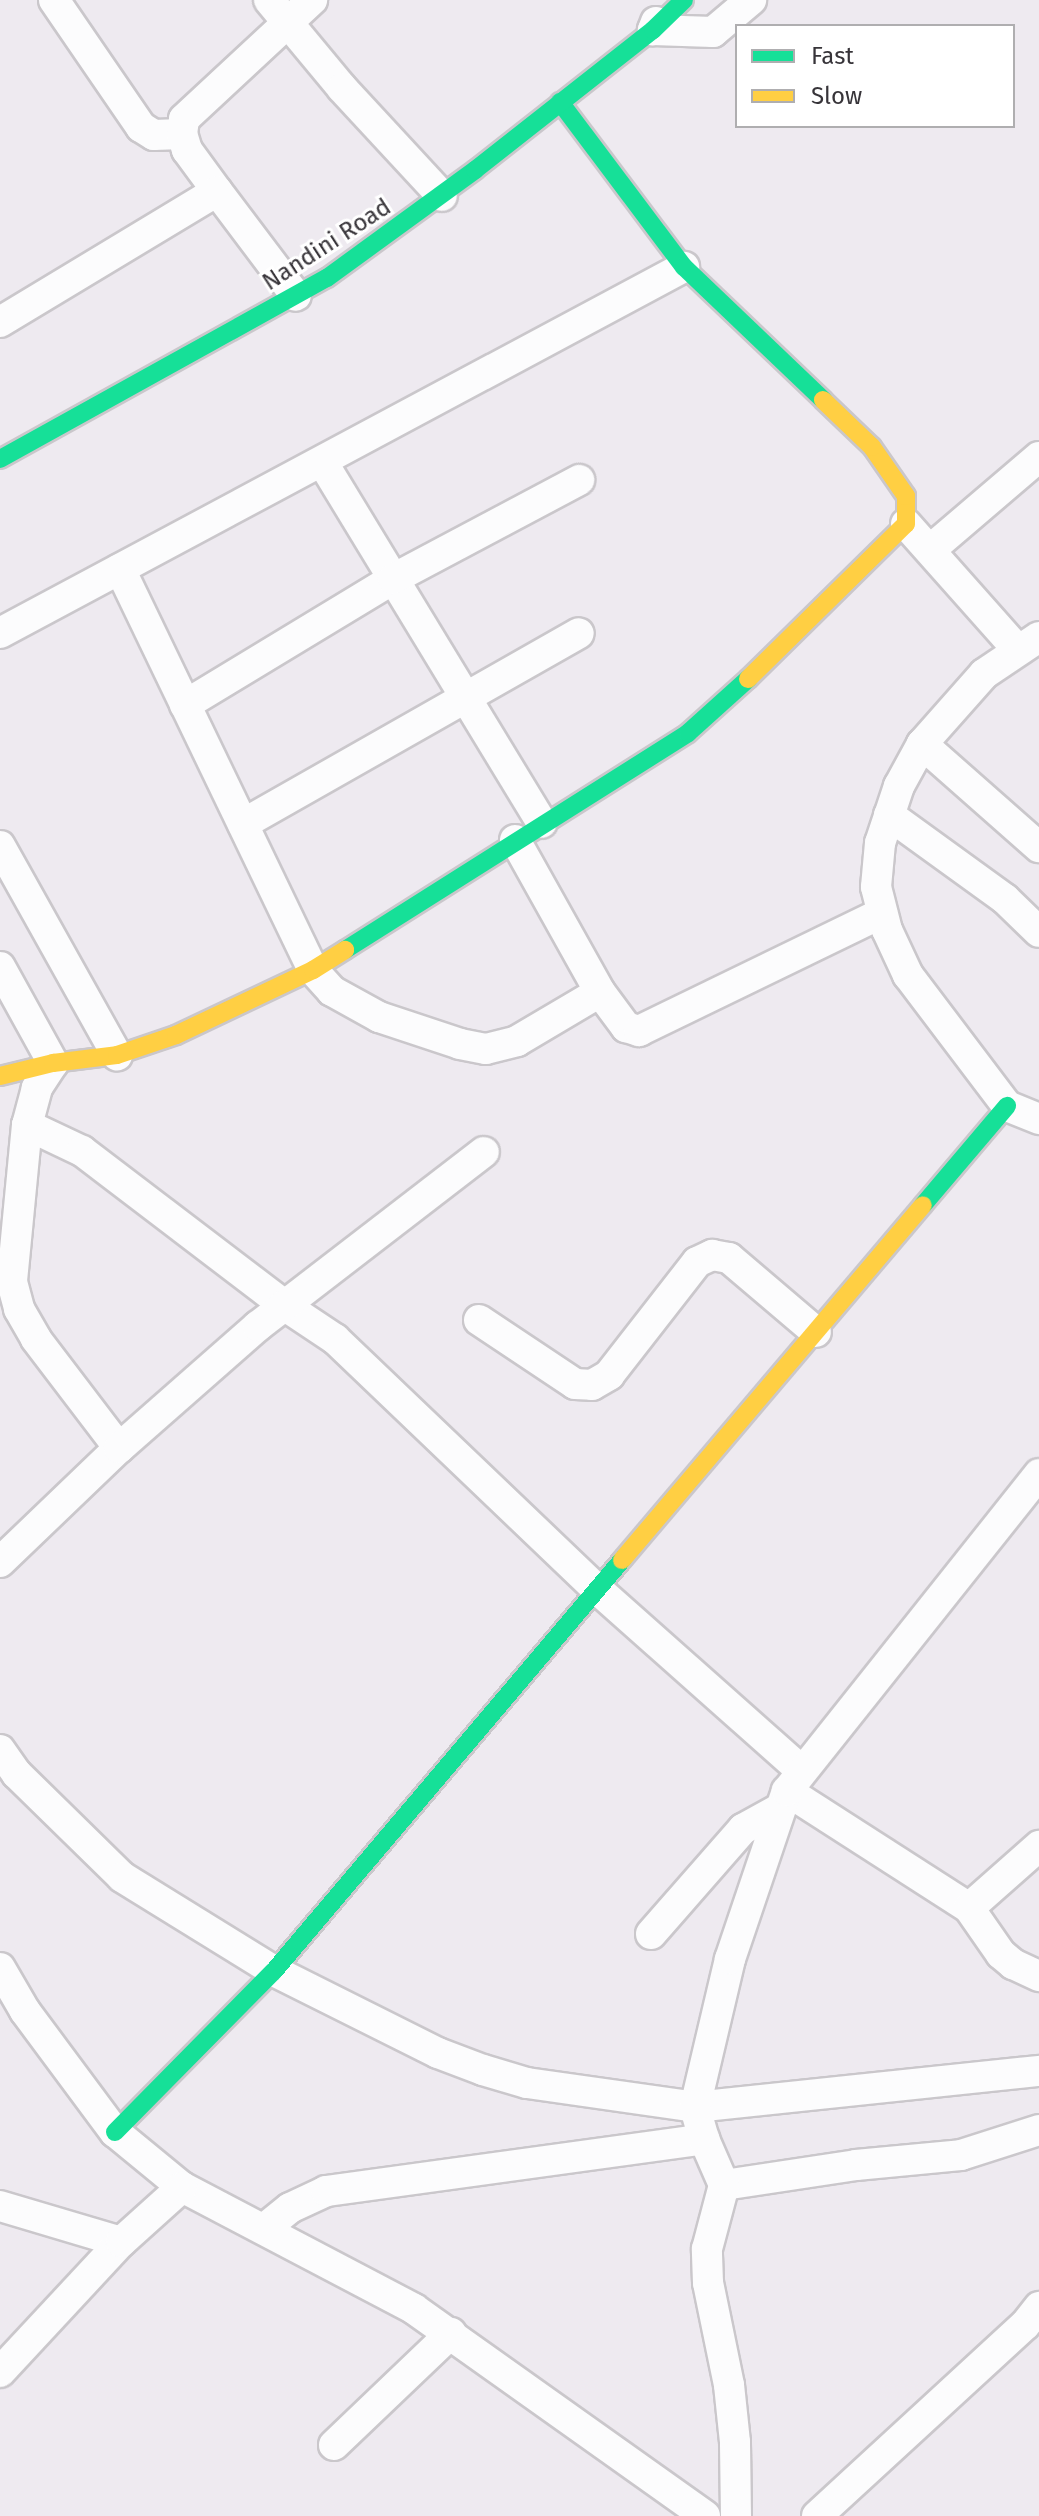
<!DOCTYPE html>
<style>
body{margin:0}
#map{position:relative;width:1039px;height:2516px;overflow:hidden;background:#eeeaf0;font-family:"Fira Sans",sans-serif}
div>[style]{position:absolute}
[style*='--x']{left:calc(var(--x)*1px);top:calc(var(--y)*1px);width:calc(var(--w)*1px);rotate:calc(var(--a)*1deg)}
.roads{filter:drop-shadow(2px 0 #cac7cb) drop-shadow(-2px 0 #cac7cb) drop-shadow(0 2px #cac7cb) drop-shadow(0 -2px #cac7cb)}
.street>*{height:30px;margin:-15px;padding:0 15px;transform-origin:15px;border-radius:15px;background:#fcfcfd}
.fast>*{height:18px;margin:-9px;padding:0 9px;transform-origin:9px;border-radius:9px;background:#16e098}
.slow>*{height:18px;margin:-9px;padding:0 9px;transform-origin:9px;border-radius:9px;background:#ffcf43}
span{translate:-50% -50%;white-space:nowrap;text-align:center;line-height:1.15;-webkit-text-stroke:6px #fff;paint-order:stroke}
.street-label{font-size:24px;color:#373439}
.legend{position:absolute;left:735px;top:24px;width:280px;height:104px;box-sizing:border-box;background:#fff;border:2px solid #afaeb0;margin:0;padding:10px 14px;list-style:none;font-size:24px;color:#373439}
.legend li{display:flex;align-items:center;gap:16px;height:40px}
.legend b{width:40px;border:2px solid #afaeb0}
</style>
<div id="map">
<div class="roads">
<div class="street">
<i style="--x:54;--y:0;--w:154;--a:55.6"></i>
<i style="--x:141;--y:127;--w:15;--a:32"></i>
<i style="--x:154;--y:135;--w:28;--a:-2"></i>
<i style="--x:269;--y:0;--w:114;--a:50.3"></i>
<i style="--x:342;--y:88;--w:147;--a:47.2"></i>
<i style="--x:656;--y:22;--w:9;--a:111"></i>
<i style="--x:653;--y:30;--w:60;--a:1.9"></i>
<i style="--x:713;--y:32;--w:50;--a:-40.1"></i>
<i style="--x:217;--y:191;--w:51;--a:-126.2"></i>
<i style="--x:187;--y:150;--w:17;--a:-107"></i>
<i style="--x:182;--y:134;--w:15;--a:-82"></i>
<i style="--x:184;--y:119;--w:175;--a:-42.9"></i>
<i style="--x:0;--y:322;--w:253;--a:-31.1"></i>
<i style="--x:217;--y:191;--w:131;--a:53"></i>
<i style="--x:323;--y:463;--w:421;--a:58.7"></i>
<i style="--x:906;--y:524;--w:167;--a:48.4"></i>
<i style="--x:930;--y:550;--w:143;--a:-40.5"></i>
<i style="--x:120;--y:569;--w:445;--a:64.3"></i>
<i style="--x:313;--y:970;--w:28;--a:48"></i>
<i style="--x:332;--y:991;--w:54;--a:29"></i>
<i style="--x:379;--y:1017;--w:85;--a:18.4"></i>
<i style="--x:460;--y:1044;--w:26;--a:11"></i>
<i style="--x:486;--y:1049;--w:32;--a:-14"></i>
<i style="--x:517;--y:1041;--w:96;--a:-30.6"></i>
<i style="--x:600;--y:992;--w:44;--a:53.4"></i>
<i style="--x:626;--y:1027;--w:14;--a:17"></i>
<i style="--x:639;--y:1031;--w:270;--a:-25.9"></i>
<i style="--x:0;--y:633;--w:776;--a:-28.15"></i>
<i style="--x:1039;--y:637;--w:66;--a:146.1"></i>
<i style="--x:984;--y:674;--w:94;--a:131.5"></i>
<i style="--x:922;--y:744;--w:48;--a:118.7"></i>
<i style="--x:899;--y:786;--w:60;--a:108.4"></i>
<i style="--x:880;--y:843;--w:44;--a:95.2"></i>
<i style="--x:876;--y:887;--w:44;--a:75.7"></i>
<i style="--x:887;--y:930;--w:50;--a:65"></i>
<i style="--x:908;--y:975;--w:164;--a:52.9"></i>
<i style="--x:1007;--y:1106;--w:35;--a:22"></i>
<i style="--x:185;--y:705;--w:243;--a:-31.2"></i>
<i style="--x:393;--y:579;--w:211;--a:-28"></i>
<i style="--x:922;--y:744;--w:156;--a:41.4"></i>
<i style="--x:889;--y:815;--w:143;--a:35.9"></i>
<i style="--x:1005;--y:899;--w:47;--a:44.1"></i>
<i style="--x:243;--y:824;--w:386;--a:-29.6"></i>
<i style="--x:515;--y:840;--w:174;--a:60.8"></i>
<i style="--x:0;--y:846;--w:240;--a:60.8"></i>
<i style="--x:0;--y:967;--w:110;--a:61.1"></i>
<i style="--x:53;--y:1063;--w:30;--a:123"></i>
<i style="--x:37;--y:1088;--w:38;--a:105"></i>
<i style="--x:27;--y:1125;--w:158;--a:95.5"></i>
<i style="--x:12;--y:1282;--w:28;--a:75"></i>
<i style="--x:19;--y:1309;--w:34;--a:60"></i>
<i style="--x:36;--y:1339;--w:137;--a:52.7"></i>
<i style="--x:27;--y:1125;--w:61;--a:25.3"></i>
<i style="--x:82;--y:1151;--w:254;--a:37.3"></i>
<i style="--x:284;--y:1305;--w:61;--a:33.7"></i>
<i style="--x:335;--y:1339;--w:362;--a:43.7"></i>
<i style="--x:597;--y:1589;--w:273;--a:41.6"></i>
<i style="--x:479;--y:1320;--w:115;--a:33.7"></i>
<i style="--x:575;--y:1384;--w:17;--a:3"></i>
<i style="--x:592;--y:1385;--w:20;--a:-30"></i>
<i style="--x:609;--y:1375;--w:143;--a:-52.1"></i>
<i style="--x:697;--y:1262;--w:17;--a:-25"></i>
<i style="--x:712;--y:1255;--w:17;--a:10"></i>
<i style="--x:729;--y:1258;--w:114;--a:40.4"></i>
<i style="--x:0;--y:1562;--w:165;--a:-43.8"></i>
<i style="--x:119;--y:1448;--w:185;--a:-41.3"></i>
<i style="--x:258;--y:1326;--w:285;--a:-37.6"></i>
<i style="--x:0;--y:1750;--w:29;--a:55"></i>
<i style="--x:17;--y:1774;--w:147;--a:44.4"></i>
<i style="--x:122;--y:1877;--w:179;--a:31.7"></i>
<i style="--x:274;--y:1971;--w:183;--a:26.6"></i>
<i style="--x:438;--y:2053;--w:48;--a:20.7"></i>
<i style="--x:483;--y:2070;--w:46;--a:16.5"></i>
<i style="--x:527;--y:2083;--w:170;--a:8.1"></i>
<i style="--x:695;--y:2107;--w:346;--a:-6"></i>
<i style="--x:787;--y:1791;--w:216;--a:32.7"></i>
<i style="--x:969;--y:1908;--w:56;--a:55.2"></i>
<i style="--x:1001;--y:1954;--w:16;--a:40"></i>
<i style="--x:1013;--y:1964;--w:29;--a:25"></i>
<i style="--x:969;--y:1908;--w:94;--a:-41.5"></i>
<i style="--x:651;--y:1934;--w:140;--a:-48.8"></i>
<i style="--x:743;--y:1829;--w:43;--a:-28.9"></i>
<i style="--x:0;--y:1968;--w:50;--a:59.8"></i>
<i style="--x:25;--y:2011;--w:151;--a:53.4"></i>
<i style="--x:115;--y:2132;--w:87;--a:39.4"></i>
<i style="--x:182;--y:2187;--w:262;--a:27.7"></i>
<i style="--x:414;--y:2309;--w:357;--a:35.4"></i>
<i style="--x:724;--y:2185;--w:134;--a:-8.6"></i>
<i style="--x:856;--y:2165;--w:105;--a:-5.4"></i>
<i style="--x:961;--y:2155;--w:82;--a:-17.8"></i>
<i style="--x:0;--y:2206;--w:126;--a:16.6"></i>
<i style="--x:264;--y:2229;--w:33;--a:-39"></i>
<i style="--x:290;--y:2208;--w:40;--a:-25"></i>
<i style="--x:326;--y:2191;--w:382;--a:-7.8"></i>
<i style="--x:0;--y:2372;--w:178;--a:-47.1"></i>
<i style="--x:121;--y:2242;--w:82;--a:-42"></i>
<i style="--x:334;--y:2445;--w:162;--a:-43.7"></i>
<i style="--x:736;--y:2516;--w:74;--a:-90.8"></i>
<i style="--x:735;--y:2442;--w:57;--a:-96"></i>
<i style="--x:729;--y:2385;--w:104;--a:-101.6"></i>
<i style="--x:708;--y:2283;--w:34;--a:-92"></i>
<i style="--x:707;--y:2249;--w:66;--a:-75.1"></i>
<i style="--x:724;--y:2185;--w:50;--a:-113.5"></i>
<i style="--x:704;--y:2139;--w:33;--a:-106"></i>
<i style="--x:695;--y:2107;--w:152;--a:-76.7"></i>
<i style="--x:730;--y:1959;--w:177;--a:-71.3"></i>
<i style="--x:787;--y:1791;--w:405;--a:-51.5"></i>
<i style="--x:817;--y:2516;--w:282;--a:-42.6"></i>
<i style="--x:1025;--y:2325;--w:23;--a:-52"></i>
</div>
<div class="fast">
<i style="--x:560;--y:102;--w:206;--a:53.1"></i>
<i style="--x:684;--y:267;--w:192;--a:43.7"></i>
<i style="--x:0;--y:459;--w:374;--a:-29"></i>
<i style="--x:327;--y:278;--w:183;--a:-36.1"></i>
<i style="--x:475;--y:170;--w:226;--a:-38.2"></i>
<i style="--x:653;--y:30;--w:43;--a:-44.1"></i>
<i style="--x:345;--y:950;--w:406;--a:-32.3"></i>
<i style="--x:688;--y:733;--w:81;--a:-42"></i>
<i style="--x:923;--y:1205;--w:130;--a:-49.7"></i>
<i style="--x:115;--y:2132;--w:226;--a:-45.4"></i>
<i style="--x:274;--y:1971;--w:539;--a:-49.74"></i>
</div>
<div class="slow">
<i style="--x:748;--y:679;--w:221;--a:-44.5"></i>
<i style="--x:906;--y:524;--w:28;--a:-90"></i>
<i style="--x:906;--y:496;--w:60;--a:-124.8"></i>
<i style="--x:872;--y:447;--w:68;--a:-136.2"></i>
<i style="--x:0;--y:1076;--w:55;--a:-13.8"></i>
<i style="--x:53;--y:1063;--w:64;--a:-7.1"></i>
<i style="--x:117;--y:1055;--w:62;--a:-18.7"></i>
<i style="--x:176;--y:1035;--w:152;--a:-25.4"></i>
<i style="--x:313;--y:970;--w:38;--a:-32"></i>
<i style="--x:622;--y:1560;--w:465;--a:-49.7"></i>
</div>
</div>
<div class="street-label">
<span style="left:327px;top:245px;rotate:-33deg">Nandini Road</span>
</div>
<ul class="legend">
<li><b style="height:10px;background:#16e098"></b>Fast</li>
<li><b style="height:10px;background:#ffcf43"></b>Slow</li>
</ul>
</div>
